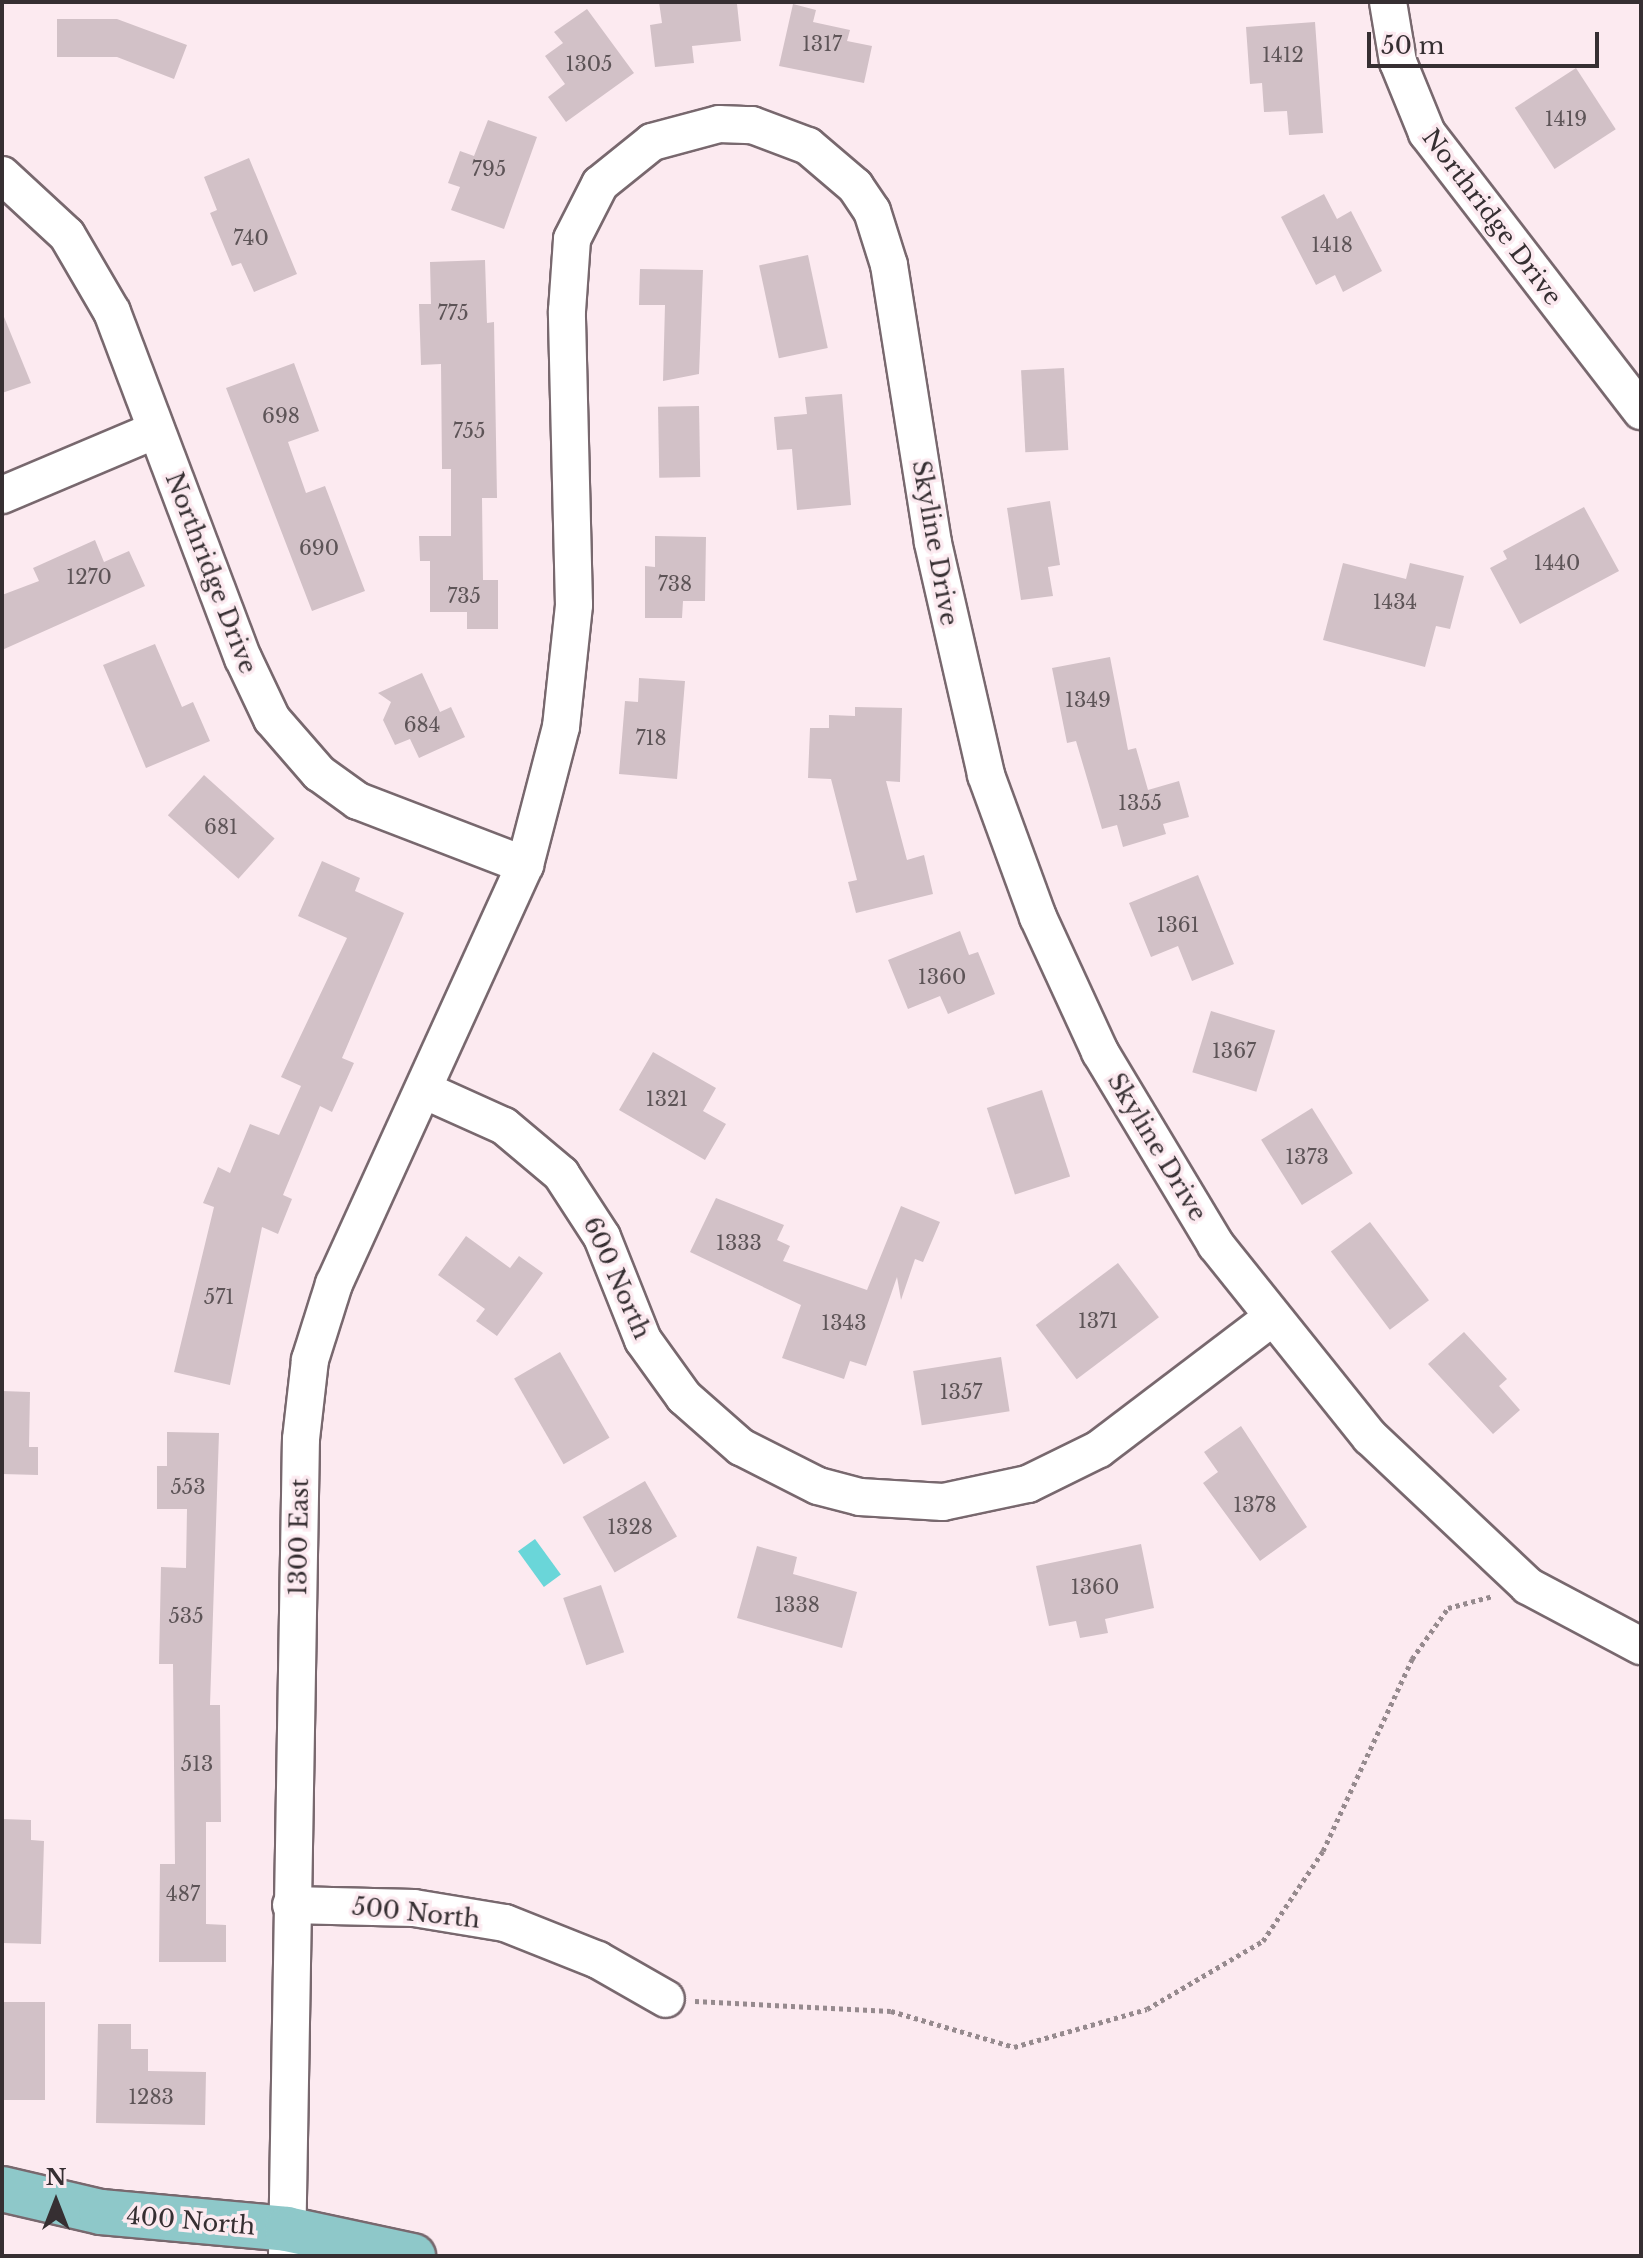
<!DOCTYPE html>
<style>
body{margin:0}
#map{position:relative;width:1643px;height:2258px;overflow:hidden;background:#fceaf0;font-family:"Libre Baskerville",serif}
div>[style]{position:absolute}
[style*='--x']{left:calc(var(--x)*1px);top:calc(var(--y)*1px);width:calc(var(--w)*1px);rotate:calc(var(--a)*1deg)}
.water>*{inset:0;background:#6ad6d9;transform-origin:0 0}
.building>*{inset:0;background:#d2c1c7;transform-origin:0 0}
.path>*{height:5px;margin-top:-2.5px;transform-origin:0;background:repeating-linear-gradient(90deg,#968a8e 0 4px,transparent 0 8px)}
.roads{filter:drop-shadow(2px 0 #78686e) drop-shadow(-2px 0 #78686e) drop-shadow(0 2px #78686e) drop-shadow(0 -2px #78686e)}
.minor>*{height:36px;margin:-18px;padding:0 18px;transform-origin:18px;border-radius:18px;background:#fff}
.major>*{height:44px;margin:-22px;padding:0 22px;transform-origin:22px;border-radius:22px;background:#8ec8c9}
span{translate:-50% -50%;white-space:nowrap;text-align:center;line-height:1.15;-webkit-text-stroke:7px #fceaf0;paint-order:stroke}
.number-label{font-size:20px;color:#5d5457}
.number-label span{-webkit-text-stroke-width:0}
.street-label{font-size:24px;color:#362f32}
.frame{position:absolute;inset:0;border:4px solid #362f32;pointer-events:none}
.north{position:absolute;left:16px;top:2162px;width:80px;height:80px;-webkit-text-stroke:6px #fceaf0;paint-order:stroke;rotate:0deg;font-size:22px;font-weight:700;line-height:32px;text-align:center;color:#362f32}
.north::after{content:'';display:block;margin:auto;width:28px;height:36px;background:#362f32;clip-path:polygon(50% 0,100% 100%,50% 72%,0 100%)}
.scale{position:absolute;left:1367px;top:32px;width:232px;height:36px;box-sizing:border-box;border:4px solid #362f32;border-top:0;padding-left:10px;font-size:24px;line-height:28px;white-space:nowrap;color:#362f32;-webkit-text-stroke:6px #fceaf0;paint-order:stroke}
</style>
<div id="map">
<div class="water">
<i style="left:535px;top:1539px;width:44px;height:21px;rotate:54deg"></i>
</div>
<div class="building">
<i style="clip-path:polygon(659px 2px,737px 4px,741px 41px,692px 46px,694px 63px,655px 67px,650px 25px,662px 23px)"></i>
<i style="clip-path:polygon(793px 4px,816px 10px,813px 22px,850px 30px,847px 41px,872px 46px,864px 83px,779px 66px)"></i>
<i style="clip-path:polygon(587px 9px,634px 73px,566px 122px,548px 97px,565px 84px,545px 56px,563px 43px,554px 32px)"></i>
<i style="clip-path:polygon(57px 19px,117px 19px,187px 45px,174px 79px,117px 57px,57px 57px)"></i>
<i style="clip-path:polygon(1315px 22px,1323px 133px,1289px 135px,1287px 111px,1264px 112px,1262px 83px,1250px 84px,1246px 27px)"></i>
<i style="left:1576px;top:68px;width:73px;height:73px;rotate:57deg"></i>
<i style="clip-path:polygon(488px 120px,537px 137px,504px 229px,451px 210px,460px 187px,448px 183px,460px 151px,474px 156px)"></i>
<i style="clip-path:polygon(249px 158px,297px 274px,254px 292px,241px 263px,232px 266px,210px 213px,217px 210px,204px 177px)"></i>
<i style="clip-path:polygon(1324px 194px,1337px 219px,1351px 211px,1382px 271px,1343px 292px,1335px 275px,1316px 285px,1281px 217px)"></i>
<i style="left:808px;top:255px;width:95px;height:50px;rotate:78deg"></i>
<i style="clip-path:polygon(485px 260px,487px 323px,494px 322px,497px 498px,482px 498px,483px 580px,498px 580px,498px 629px,467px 629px,467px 612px,430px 612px,430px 561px,420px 561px,419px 536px,451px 536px,451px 469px,442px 469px,441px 364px,421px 365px,419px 304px,431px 304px,430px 262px)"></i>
<i style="clip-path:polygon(640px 269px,703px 270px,699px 374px,663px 381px,665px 305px,639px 305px)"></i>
<i style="clip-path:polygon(2px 312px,31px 383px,2px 393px)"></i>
<i style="clip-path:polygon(294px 363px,319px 431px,288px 442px,306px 493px,325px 486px,365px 591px,312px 611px,226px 388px)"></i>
<i style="left:1064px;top:368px;width:82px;height:43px;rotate:87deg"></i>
<i style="clip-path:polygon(842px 394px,851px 505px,797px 510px,792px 449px,777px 450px,774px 417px,807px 414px,805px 397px)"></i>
<i style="left:699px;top:406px;width:71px;height:41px;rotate:89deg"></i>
<i style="clip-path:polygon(1050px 501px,1060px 565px,1048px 567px,1053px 596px,1021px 600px,1007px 508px)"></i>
<i style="clip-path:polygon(1584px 507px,1619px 571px,1520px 624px,1490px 568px,1507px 559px,1503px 551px)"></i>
<i style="clip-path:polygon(655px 536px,706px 537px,705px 601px,683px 601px,682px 618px,645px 618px,645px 566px,655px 567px)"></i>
<i style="clip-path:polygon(95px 540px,104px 562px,129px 551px,145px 586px,2px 650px,2px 595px,39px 581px,33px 568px)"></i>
<i style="clip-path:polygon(1343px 563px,1406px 579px,1410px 563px,1464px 576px,1450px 629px,1436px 626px,1425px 667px,1323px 640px)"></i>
<i style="clip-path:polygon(155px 644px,182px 707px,193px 702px,210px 741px,146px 768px,103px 665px)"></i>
<i style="clip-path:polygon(1110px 657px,1128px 750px,1136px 748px,1148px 790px,1179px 781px,1189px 817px,1163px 824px,1166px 834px,1123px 847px,1117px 825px,1102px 829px,1076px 741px,1067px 743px,1052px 668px)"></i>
<i style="clip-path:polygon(422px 673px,440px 712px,451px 707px,465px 737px,419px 758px,410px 739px,395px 745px,383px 720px,391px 702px,378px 693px)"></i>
<i style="clip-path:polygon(639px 678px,685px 681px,677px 779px,619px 774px,625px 701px,638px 702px)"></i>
<i style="clip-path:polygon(855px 707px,902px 708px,900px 782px,886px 781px,907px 860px,924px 855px,933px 894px,856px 913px,848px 882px,857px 880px,831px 779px,808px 778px,810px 728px,829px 728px,829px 715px,855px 716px)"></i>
<i style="left:204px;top:775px;width:95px;height:54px;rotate:42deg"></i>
<i style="clip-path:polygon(322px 861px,360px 878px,355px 891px,404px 913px,342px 1058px,354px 1063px,332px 1112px,320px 1106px,283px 1195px,292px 1199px,278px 1234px,262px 1227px,230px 1385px,174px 1372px,214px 1207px,203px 1203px,218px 1167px,230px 1173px,250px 1124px,279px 1135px,301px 1086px,281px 1077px,347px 938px,298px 916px)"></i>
<i style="clip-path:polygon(1198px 875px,1234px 964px,1192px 981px,1178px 946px,1151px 957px,1129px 903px)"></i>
<i style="clip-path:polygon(960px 931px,969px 955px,978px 952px,995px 994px,948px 1014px,940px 996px,908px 1009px,888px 960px)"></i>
<i style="left:1211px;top:1011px;width:67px;height:64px;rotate:17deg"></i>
<i style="clip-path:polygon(653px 1052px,716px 1088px,703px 1111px,726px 1124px,705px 1160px,619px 1110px)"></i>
<i style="left:1042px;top:1090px;width:91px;height:58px;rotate:72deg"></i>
<i style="left:1312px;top:1108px;width:77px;height:60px;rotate:58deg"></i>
<i style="clip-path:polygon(716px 1198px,784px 1225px,777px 1240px,790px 1246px,783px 1261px,867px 1290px,901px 1206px,940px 1222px,923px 1262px,915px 1259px,901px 1300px,897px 1277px,866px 1366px,850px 1361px,844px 1379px,782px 1358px,801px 1305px,690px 1252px)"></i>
<i style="left:1370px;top:1222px;width:98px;height:49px;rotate:53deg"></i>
<i style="clip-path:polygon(466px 1236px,510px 1268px,519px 1256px,543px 1273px,497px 1336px,476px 1321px,485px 1309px,438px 1275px)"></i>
<i style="left:1118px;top:1263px;width:68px;height:103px;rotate:53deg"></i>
<i style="clip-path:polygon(1464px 1332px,1507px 1379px,1499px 1386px,1520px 1410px,1493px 1434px,1428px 1364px)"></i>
<i style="left:560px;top:1352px;width:99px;height:53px;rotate:60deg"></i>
<i style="left:1001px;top:1357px;width:55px;height:89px;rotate:81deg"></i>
<i style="clip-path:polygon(2px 1391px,30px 1392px,29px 1447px,38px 1447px,38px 1475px,2px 1474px)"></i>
<i style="clip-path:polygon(1241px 1426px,1307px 1527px,1260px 1561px,1203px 1483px,1218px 1472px,1204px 1452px)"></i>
<i style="clip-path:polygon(167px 1432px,219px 1433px,210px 1705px,220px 1705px,221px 1822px,206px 1822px,206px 1924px,226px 1925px,226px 1962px,159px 1962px,160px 1864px,175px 1864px,173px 1664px,159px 1664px,161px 1567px,186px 1568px,187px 1509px,157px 1509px,157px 1466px,167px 1466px)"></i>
<i style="left:645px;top:1481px;width:64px;height:72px;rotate:60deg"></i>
<i style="clip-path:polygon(1141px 1544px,1154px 1608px,1105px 1619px,1108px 1633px,1080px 1638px,1076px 1621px,1049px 1626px,1036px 1566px)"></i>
<i style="clip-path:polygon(757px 1546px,797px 1557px,793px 1574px,857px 1592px,842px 1648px,737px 1618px)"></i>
<i style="left:601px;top:1585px;width:71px;height:40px;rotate:71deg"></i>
<i style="clip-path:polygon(2px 1819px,31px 1820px,31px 1840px,44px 1841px,41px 1944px,2px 1943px)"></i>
<i style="left:2px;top:2002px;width:43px;height:98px"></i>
<i style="clip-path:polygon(98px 2024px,131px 2024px,131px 2049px,148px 2049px,148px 2071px,206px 2072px,205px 2125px,96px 2123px)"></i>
</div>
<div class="path">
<i style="--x:695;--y:2001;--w:196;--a:2.9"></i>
<i style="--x:891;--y:2011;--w:128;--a:16.3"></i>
<i style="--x:1014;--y:2047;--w:138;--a:-15.9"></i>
<i style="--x:1147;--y:2009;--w:134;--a:-30.4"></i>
<i style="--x:1263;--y:1941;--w:108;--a:-56.3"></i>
<i style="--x:1323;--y:1851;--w:212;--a:-65.1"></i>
<i style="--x:1412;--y:1659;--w:62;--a:-54.8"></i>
<i style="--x:1448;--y:1608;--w:47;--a:-14.9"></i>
</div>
<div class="roads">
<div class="minor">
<i style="--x:1388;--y:2;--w:61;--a:80.5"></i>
<i style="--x:1398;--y:62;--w:77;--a:67.8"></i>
<i style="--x:1427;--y:133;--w:351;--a:52.4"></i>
<i style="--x:2;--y:175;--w:88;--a:42.7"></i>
<i style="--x:67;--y:235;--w:89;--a:59.7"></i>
<i style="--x:112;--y:312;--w:370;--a:69.3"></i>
<i style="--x:243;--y:658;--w:68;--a:64.6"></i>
<i style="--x:272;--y:719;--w:72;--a:49"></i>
<i style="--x:319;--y:773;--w:48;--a:35.7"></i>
<i style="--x:358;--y:801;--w:179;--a:21"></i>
<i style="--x:2;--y:495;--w:167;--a:-22.9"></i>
<i style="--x:426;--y:1091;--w:85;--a:24.2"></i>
<i style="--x:504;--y:1126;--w:75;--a:40.1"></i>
<i style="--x:561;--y:1174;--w:75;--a:56.9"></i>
<i style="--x:602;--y:1237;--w:111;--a:68.3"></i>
<i style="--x:643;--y:1340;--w:70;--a:54.3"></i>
<i style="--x:684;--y:1397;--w:76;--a:41.3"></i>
<i style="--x:741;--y:1447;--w:86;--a:26.9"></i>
<i style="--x:818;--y:1486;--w:43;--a:14.7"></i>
<i style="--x:860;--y:1497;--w:83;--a:3.4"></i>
<i style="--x:943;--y:1502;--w:87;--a:-12"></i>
<i style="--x:1028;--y:1484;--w:79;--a:-26.2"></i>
<i style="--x:1099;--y:1449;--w:215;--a:-37.2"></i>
<i style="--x:291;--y:1905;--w:123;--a:1.4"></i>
<i style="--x:414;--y:1908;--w:92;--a:9.4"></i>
<i style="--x:505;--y:1923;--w:100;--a:21.7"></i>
<i style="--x:598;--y:1960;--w:78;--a:29.8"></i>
<i style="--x:287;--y:2256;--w:817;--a:-89.02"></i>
<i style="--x:301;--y:1439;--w:80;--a:-83.5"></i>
<i style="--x:310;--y:1360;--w:80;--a:-72.5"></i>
<i style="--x:334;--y:1284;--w:460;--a:-65.5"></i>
<i style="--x:525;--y:865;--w:143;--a:-75.4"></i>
<i style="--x:561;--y:727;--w:123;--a:-83.9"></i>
<i style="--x:574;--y:605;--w:294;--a:-91.4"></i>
<i style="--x:567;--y:311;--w:72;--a:-86"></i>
<i style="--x:572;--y:239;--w:62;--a:-63"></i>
<i style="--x:600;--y:184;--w:67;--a:-38.9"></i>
<i style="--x:652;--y:142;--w:69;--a:-15"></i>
<i style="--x:719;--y:124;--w:33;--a:2"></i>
<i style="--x:752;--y:125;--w:60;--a:20.6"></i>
<i style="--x:808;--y:146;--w:62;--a:40.4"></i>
<i style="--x:855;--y:186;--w:30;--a:56"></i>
<i style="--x:872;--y:211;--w:57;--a:72.5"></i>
<i style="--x:889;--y:265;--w:281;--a:81"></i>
<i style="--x:933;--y:543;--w:238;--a:77.1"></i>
<i style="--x:986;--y:775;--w:151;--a:69.9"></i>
<i style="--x:1038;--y:917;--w:149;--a:65.3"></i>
<i style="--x:1100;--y:1052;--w:225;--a:59"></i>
<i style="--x:1216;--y:1245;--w:246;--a:51.3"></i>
<i style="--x:1370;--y:1437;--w:217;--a:43.3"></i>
<i style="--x:1528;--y:1586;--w:128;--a:28"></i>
</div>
<div class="major">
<i style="--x:2;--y:2189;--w:102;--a:13.1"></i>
<i style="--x:101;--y:2212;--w:187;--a:5.2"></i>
<i style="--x:287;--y:2229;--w:129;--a:12.1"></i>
</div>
</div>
<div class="number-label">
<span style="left:822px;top:44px">1317</span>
<span style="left:1283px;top:55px">1412</span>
<span style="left:589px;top:64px">1305</span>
<span style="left:1566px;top:119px">1419</span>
<span style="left:489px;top:169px">795</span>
<span style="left:251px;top:238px">740</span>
<span style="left:1332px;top:245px">1418</span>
<span style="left:453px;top:313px">775</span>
<span style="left:281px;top:416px">698</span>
<span style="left:469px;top:431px">755</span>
<span style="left:319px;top:548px">690</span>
<span style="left:1557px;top:563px">1440</span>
<span style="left:89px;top:577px">1270</span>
<span style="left:675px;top:584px">738</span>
<span style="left:464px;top:596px">735</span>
<span style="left:1395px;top:602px">1434</span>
<span style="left:1088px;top:700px">1349</span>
<span style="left:422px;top:725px">684</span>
<span style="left:651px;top:738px">718</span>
<span style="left:1140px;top:803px">1355</span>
<span style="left:221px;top:827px">681</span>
<span style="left:1178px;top:925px">1361</span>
<span style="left:942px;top:977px">1360</span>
<span style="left:1234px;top:1051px">1367</span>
<span style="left:667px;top:1099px">1321</span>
<span style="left:1307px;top:1157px">1373</span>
<span style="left:739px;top:1243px">1333</span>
<span style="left:219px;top:1297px">571</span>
<span style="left:1098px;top:1321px">1371</span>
<span style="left:844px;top:1323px">1343</span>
<span style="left:961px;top:1392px">1357</span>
<span style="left:188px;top:1487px">553</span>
<span style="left:1255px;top:1505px">1378</span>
<span style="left:630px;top:1527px">1328</span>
<span style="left:1095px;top:1587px">1360</span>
<span style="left:797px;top:1605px">1338</span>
<span style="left:186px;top:1616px">535</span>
<span style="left:197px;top:1764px">513</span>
<span style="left:183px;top:1894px">487</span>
<span style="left:151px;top:2097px">1283</span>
</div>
<div class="street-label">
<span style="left:1492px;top:217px;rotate:53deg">Northridge Drive</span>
<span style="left:935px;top:543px;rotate:80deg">Skyline Drive</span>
<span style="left:211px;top:573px;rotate:69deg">Northridge Drive</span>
<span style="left:1157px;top:1147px;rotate:59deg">Skyline Drive</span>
<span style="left:617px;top:1278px;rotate:66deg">600 North</span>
<span style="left:299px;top:1537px;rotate:-89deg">1300 East</span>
<span style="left:416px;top:1913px;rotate:6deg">500 North</span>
<span style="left:191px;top:2221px;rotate:5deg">400 North</span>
</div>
<div class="frame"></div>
<div class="north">N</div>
<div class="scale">50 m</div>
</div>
